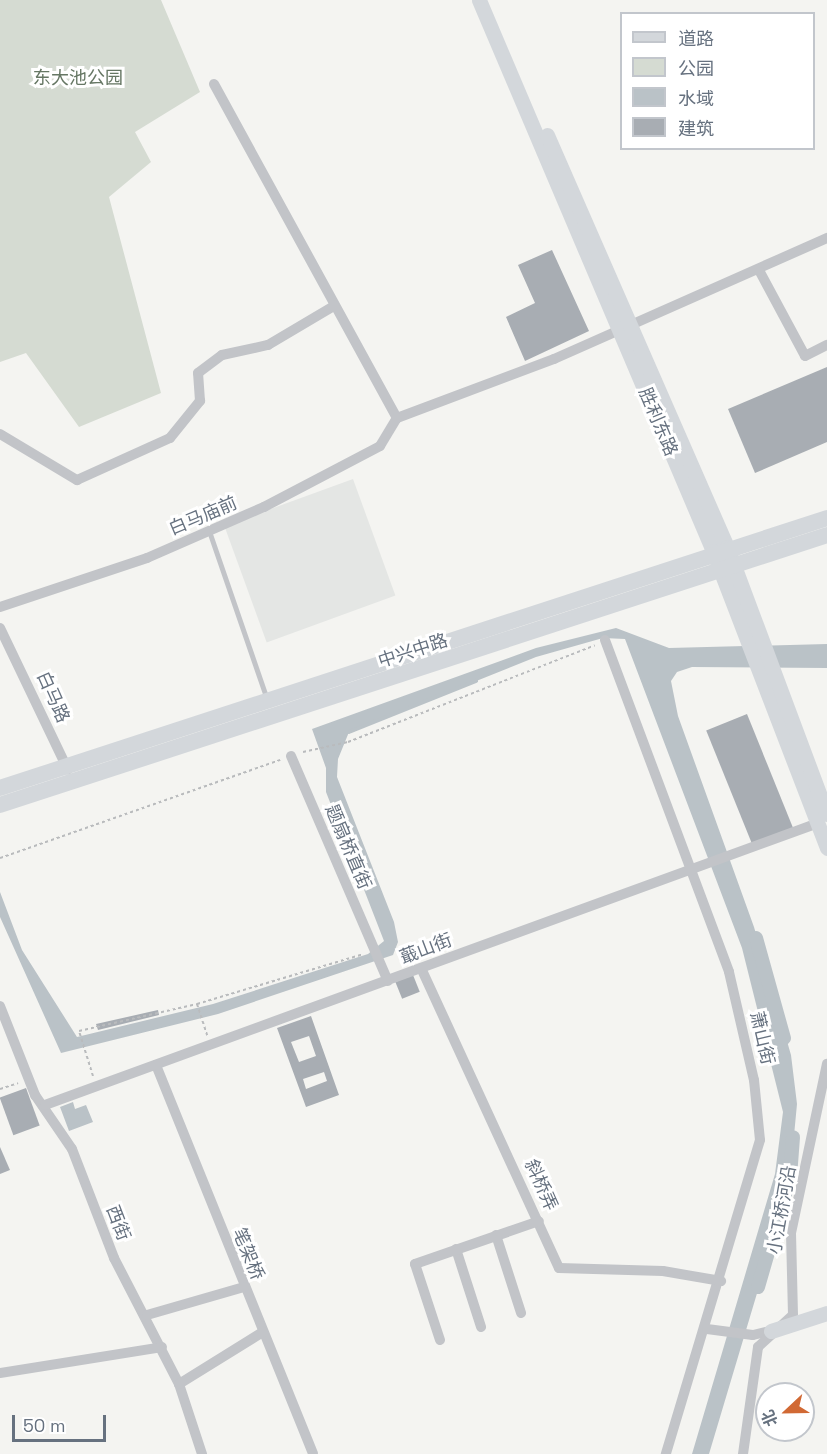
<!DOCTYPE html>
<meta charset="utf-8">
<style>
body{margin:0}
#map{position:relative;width:827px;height:1454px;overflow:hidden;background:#f4f4f1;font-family:"Space Grotesk","Noto Sans SC",sans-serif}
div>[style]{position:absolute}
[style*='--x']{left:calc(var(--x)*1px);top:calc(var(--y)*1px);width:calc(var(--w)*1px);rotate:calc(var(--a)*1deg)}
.built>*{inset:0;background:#e4e6e4;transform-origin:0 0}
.green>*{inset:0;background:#d5dbd2}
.water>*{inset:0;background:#bac2c7}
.stream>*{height:4px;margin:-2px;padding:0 2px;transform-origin:2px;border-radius:2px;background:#bac2c7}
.canal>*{height:14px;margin:-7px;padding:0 7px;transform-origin:7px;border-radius:7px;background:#bac2c7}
.building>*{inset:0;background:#a8adb3;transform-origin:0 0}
.path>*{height:2px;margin-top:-1px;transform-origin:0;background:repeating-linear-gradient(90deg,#b9bbbd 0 3px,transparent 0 6px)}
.lane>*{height:5px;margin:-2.5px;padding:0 2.5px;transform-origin:2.5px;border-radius:2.5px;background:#c2c4c8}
.street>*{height:10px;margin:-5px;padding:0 5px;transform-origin:5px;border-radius:5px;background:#c2c4c8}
.secondary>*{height:15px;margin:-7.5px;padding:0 7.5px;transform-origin:7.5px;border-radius:7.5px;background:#d3d7db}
.primary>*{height:16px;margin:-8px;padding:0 8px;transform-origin:8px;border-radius:8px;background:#d3d7db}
span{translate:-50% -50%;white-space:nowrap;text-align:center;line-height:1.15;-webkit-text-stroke:6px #fff;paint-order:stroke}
.park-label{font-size:18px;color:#667764}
.street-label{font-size:18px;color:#66717f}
.legend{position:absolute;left:620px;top:12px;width:195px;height:138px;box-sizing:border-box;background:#fff;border:2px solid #c2c6cc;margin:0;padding:8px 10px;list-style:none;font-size:18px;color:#66717f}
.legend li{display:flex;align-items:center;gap:12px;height:30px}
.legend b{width:30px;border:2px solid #c2c6cc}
.north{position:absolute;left:755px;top:1382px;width:60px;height:60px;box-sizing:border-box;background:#fff;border:2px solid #c2c6cc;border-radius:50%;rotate:248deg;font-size:16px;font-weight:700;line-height:24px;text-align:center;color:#66717f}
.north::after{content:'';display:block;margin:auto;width:21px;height:27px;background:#d16934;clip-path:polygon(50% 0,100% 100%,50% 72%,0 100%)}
.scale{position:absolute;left:12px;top:1415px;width:94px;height:27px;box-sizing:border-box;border:3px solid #66717f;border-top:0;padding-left:8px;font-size:18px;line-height:21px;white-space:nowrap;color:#66717f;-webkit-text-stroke:4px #fff;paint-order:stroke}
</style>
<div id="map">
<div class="built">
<i style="left:353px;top:479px;width:124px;height:137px;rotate:70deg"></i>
</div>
<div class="green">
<i style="clip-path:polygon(0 0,161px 0,200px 92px,135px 132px,151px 162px,109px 197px,161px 393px,79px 427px,26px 353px,0 362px)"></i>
</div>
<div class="water">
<i style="clip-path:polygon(616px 628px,669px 648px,827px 644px,827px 668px,692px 667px,677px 672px,671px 681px,678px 716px,754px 927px,791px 1055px,797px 1104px,793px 1146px,758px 1290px,709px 1454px,692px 1454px,775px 1174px,783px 1112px,742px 948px,625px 639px,603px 638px,536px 657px,349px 732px,338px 759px,337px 777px,394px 922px,398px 942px,393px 955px,218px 1014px,61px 1053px,0 917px,0 892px,22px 950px,77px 1037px,213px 1004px,368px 954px,384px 941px,326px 792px,326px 768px,312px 729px,536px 648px)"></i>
<i style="clip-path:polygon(73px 1102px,75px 1109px,86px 1105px,93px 1122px,69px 1131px,60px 1107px)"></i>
</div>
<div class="stream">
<i style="--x:349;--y:732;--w:137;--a:-21.9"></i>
</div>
<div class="canal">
<i style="--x:756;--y:938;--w:104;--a:74.4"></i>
<i style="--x:758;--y:1287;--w:115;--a:-73.8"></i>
<i style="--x:790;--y:1177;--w:40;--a:-85.7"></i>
</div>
<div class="building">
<i style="clip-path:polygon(552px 250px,589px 331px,525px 361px,506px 317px,535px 303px,518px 265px)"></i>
<i style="clip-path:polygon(827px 367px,827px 442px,755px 473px,728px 409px)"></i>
<i style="left:747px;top:714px;width:123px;height:44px;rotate:68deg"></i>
<i style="left:413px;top:975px;width:18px;height:19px;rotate:68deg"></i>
<i style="clip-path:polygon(158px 1010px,159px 1015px,98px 1030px,96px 1024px)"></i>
<i style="clip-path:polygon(evenodd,311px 1016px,339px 1095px,306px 1107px,277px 1028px,311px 1016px,309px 1036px,316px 1056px,299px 1062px,291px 1042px,309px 1036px,311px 1016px,324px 1072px,327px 1081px,306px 1089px,303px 1079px,324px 1072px)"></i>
<i style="left:26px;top:1088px;width:40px;height:28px;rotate:70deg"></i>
<i style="clip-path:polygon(0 1147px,10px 1170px,0 1174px)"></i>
</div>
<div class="path">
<i style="--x:303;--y:752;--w:46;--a:-12.5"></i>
<i style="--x:348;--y:742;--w:265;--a:-21.4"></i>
<i style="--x:0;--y:858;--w:297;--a:-19.3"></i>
<i style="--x:197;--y:1004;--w:33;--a:72"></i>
<i style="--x:93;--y:1076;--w:47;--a:-107.3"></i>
<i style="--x:79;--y:1031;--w:121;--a:-12.9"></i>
<i style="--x:197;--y:1004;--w:174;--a:-16.7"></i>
<i style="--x:0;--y:1089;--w:19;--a:-18"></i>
</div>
<div class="lane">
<i style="--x:209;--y:531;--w:178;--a:71"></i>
</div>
<div class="street">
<i style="--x:214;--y:84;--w:381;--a:61.3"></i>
<i style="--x:397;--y:418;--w:168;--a:-20.6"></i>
<i style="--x:554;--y:359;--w:299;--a:-23.9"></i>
<i style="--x:760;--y:272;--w:95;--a:61.8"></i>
<i style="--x:805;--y:356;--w:25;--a:-27"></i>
<i style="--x:0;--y:434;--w:90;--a:30.9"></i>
<i style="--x:77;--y:480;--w:102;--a:-24.3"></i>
<i style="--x:170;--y:438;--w:48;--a:-51"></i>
<i style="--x:200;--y:401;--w:28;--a:-94"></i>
<i style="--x:198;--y:373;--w:30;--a:-37"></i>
<i style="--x:222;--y:355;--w:47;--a:-12.3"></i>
<i style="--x:268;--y:345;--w:77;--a:-30.6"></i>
<i style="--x:0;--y:607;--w:155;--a:-18.4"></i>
<i style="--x:147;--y:558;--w:128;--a:-23.6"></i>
<i style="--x:264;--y:507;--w:131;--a:-27.7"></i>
<i style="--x:380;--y:446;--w:33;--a:-59"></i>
<i style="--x:0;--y:628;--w:157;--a:64.4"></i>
<i style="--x:605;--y:640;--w:354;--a:69.5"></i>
<i style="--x:729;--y:972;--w:111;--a:77"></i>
<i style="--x:754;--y:1080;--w:60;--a:84.3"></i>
<i style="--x:760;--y:1140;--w:328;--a:106.7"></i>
<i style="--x:291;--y:756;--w:245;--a:66.7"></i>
<i style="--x:421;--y:968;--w:330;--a:65.3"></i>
<i style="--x:559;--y:1268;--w:104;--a:1.7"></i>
<i style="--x:663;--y:1271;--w:59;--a:9.8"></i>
<i style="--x:0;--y:1006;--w:96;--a:68.5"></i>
<i style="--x:35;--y:1095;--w:65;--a:55.6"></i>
<i style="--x:72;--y:1149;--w:117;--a:68.9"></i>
<i style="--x:114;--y:1258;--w:142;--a:62.7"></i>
<i style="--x:179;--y:1384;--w:74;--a:71.8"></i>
<i style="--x:156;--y:1065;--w:419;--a:68"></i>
<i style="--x:45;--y:1105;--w:823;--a:-20.04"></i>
<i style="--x:496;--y:1235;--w:82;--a:72.2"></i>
<i style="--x:456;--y:1249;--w:82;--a:72.2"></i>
<i style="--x:147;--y:1315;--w:101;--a:-16.1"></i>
<i style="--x:707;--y:1329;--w:46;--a:7.4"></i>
<i style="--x:753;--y:1335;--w:18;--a:-13"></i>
<i style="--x:440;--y:1340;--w:80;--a:-108.2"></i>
<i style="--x:415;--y:1264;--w:131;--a:-19.1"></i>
<i style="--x:0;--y:1373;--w:164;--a:-9.1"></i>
<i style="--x:179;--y:1384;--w:99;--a:-31.8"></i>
<i style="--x:743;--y:1454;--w:108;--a:-82"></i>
<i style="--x:758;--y:1347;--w:47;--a:-42.4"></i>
<i style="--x:793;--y:1315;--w:82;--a:-91.4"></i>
<i style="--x:791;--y:1233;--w:173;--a:-78"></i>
</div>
<div class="secondary">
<i style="--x:479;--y:0;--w:599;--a:66.99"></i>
<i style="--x:713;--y:551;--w:318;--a:69"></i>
<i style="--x:547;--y:135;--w:450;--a:66.4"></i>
<i style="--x:727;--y:547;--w:285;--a:69.5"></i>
<i style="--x:771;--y:1331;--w:59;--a:-17.8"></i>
</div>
<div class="primary">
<i style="--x:0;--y:788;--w:870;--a:-18.08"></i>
<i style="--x:0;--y:805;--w:870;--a:-18.08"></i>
</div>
<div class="park-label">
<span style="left:78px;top:78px">东大池公园</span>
</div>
<div class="street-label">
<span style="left:658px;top:422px;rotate:67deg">胜利东路</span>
<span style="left:203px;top:516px;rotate:-23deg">白马庙前</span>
<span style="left:413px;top:651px;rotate:-18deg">中兴中路</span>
<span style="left:53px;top:697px;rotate:66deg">白马路</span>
<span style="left:348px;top:847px;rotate:67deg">题扇桥直街</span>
<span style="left:426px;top:949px;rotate:-21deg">蕺山街</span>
<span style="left:762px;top:1038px;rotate:77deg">萧山街</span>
<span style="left:541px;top:1185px;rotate:66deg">斜桥弄</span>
<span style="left:782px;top:1210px;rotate:-80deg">小江桥河沿</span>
<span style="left:118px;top:1223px;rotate:69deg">西街</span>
<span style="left:248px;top:1254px;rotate:68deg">笔架桥</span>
</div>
<ul class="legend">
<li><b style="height:8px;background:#d3d7db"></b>道路</li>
<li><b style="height:16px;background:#d5dbd2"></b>公园</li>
<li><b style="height:16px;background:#bac2c7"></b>水域</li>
<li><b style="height:16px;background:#a8adb3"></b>建筑</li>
</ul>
<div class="north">北</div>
<div class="scale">50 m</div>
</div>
